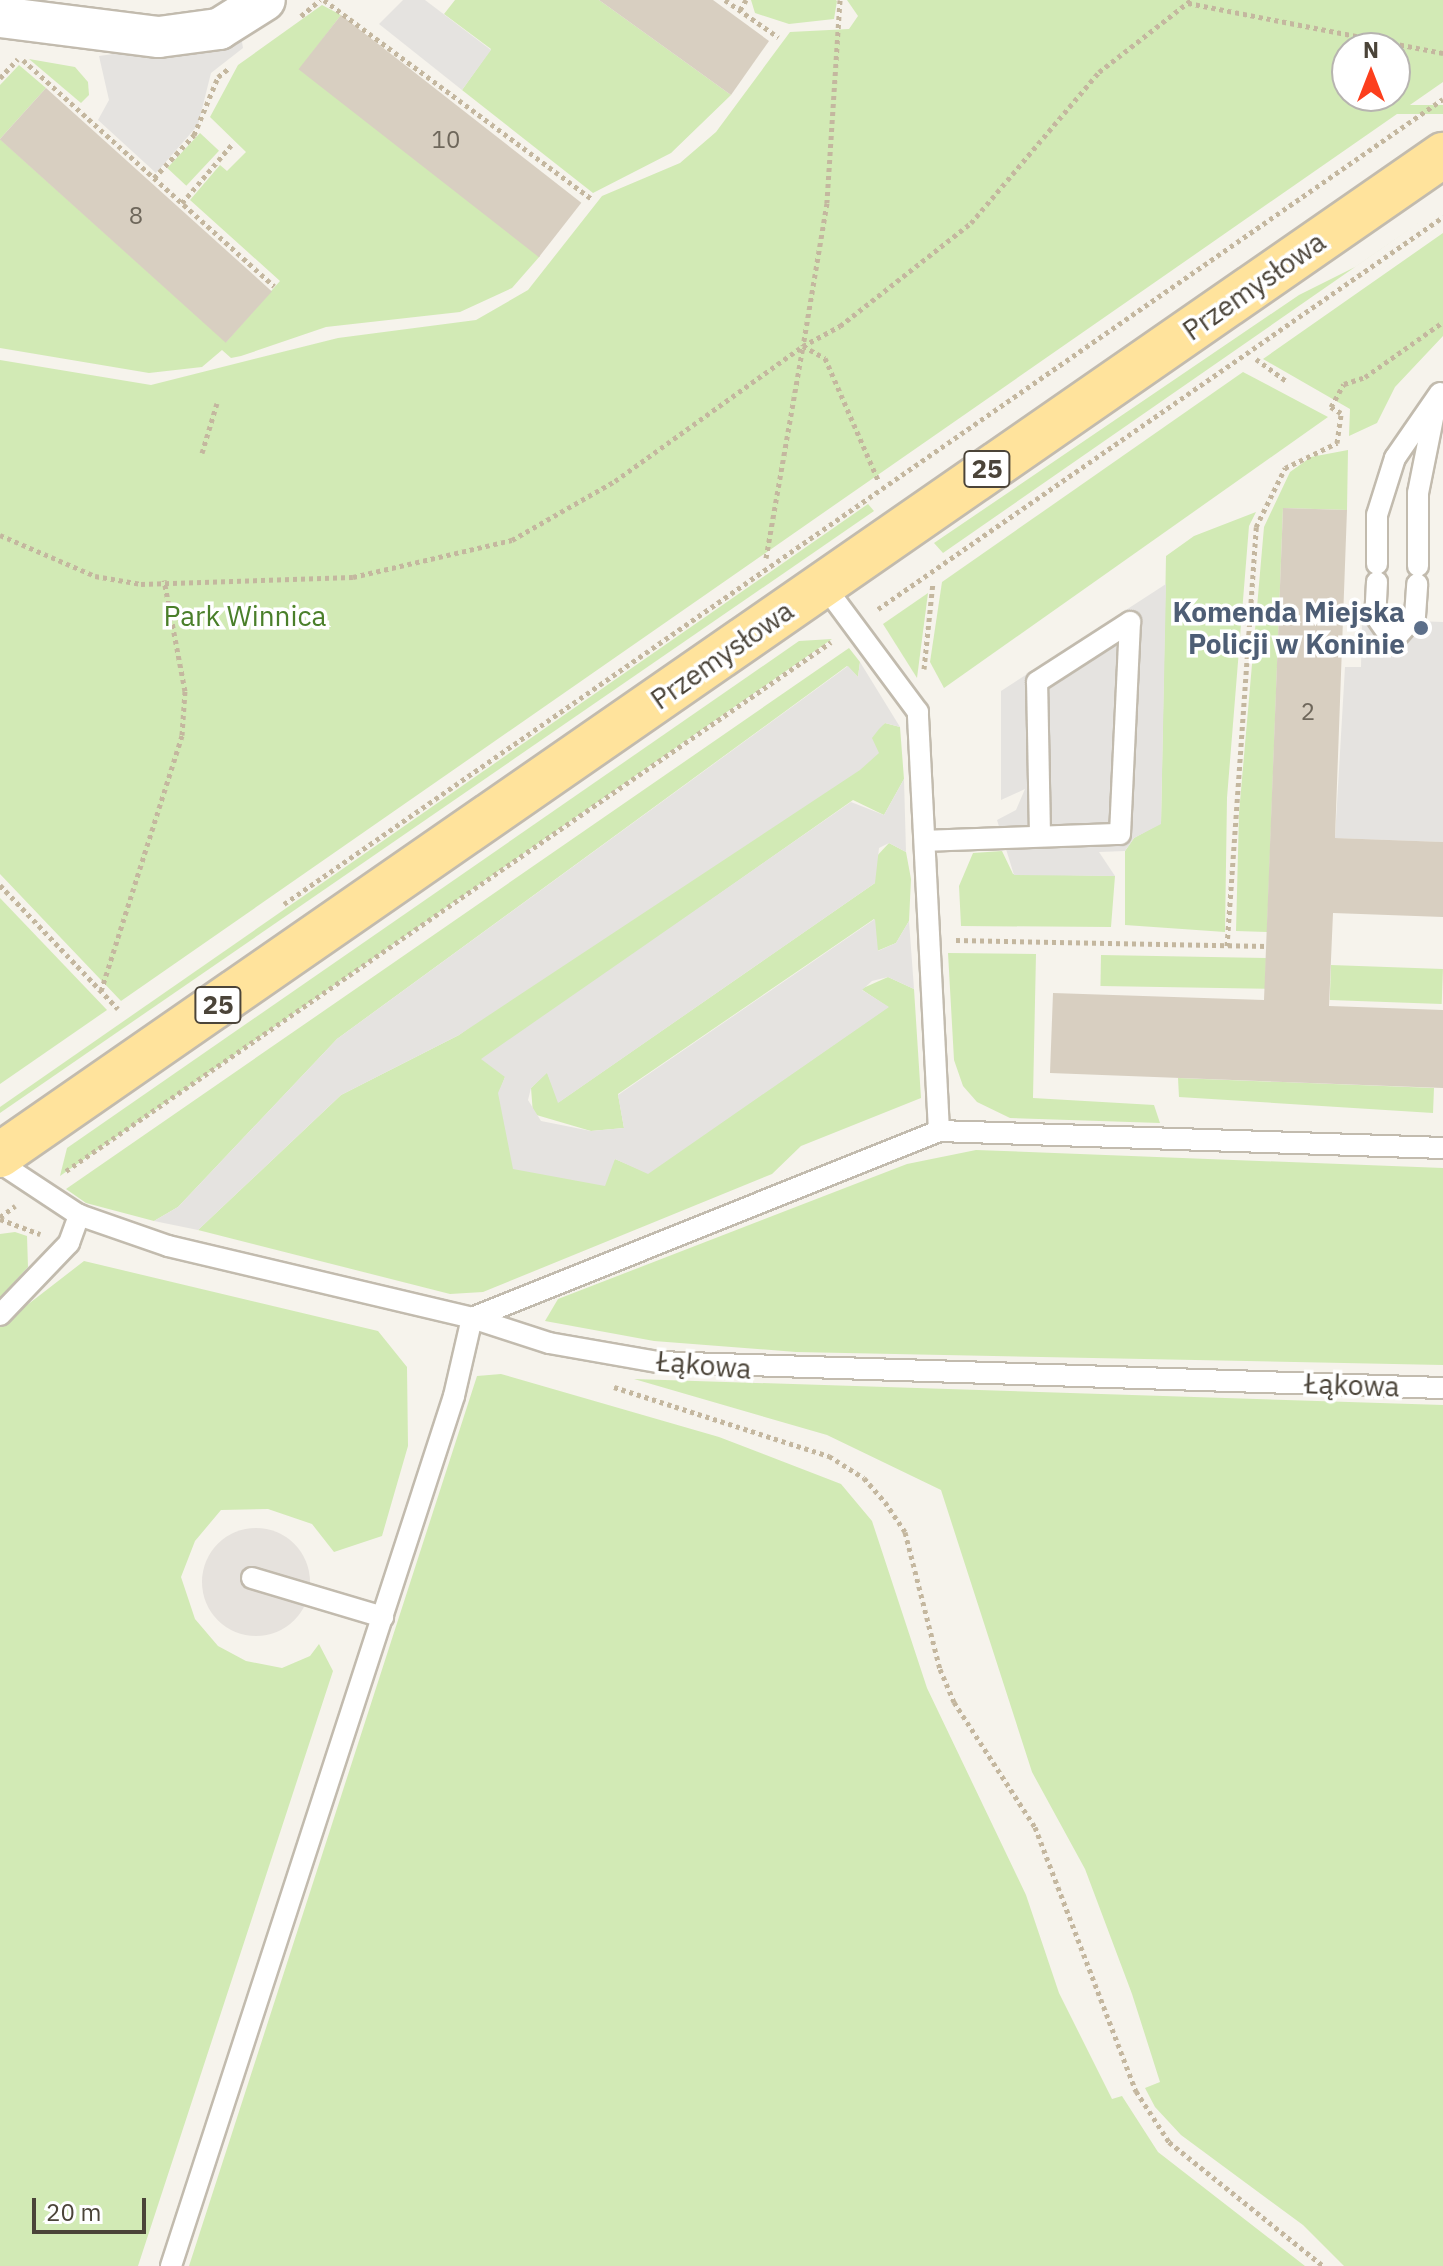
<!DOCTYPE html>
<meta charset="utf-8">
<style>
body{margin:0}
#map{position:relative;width:1443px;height:2266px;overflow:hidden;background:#f6f3ec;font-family:"IBM Plex Sans",sans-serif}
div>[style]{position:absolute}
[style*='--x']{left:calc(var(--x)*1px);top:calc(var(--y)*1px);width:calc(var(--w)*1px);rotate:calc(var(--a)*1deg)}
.industrial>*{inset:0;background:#e6e2dd}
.round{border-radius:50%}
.green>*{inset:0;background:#d2eab5;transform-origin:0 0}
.parking>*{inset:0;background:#e5e3e0}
.building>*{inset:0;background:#d8cfc1;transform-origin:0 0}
.path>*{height:5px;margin-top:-2.5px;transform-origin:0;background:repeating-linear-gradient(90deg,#c4b79f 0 4px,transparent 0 8px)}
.roads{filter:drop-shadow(2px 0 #c2bbae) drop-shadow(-2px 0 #c2bbae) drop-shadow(0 2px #c2bbae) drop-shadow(0 -2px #c2bbae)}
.lane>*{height:20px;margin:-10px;padding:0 10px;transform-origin:10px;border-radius:10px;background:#fff}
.street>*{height:40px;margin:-20px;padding:0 20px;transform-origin:20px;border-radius:20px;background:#fff}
.primary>*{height:44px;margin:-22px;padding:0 22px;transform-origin:22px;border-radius:22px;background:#ffe39c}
.dots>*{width:22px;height:22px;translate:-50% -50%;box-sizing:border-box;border:4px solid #fff;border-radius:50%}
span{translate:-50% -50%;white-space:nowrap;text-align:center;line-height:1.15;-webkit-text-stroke:7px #fff;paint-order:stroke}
.number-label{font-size:24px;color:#6e675b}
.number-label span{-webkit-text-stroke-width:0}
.shield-label span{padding:2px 6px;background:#fff;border:2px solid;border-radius:6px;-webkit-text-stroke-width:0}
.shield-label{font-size:26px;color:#4b4439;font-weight:700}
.street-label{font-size:28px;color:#4b4439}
.service-label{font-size:28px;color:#4e5e75;font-weight:700}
.right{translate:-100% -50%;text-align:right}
.park-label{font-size:28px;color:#4a7f2a}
.north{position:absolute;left:1331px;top:32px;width:80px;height:80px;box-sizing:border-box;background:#fff;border:2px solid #b7b4b0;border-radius:50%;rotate:0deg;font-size:22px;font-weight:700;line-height:32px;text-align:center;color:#4b4439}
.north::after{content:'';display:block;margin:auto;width:28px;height:36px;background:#fc3f1d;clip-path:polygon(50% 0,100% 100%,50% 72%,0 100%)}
.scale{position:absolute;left:32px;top:2198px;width:114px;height:36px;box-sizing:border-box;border:4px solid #4b4439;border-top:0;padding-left:10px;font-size:24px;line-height:28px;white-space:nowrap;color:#4b4439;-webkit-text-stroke:6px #fff;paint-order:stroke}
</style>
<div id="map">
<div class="industrial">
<i class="round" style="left:202px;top:1528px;width:108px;height:108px"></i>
</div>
<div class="green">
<i style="clip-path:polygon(455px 0,599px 0,731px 95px,671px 153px,593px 193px,462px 90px,491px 49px,444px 14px)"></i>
<i style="clip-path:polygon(751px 0,836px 0,837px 1px,834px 19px,789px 24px,755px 13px)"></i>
<i style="clip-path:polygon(evenodd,847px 0,1443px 0,1443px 82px,121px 1001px,0 874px,0 360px,151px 385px,338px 338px,476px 320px,528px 290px,602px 196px,680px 163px,716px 132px,790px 32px,849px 29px,858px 16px,847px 0,1347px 48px,1395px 48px,1395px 96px,1347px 96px,1347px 48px)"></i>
<i style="clip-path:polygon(322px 5px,341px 15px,300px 69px,540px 256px,512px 288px,460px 312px,326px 327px,241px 356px,231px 358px,222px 350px,202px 367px,149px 373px,0 348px,0 139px,226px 342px,280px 281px,190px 200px,220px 165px,227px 171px,246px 152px,210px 117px,238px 65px)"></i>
<i style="clip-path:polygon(29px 59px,75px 67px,88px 82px,89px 95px,81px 103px)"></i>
<i style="clip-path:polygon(19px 65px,46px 88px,0 139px,0 85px)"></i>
<i style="left:1443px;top:105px;width:9px;height:665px;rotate:90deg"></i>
<i style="left:200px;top:133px;width:26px;height:48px;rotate:43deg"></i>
<i style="clip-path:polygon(1443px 206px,943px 553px,934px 543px,1299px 295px,1355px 267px)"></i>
<i style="clip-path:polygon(1443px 233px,1443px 336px,1395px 387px,1377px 423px,1349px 436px,1350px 409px,1263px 359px)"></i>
<i style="clip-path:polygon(1243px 372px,1328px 417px,944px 688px,930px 662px,942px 582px)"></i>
<i style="clip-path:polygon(1348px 450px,1347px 510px,1283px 508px,1267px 932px,1236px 931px,1239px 813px,1264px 527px,1290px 472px,1311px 457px)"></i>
<i style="clip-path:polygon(868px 504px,874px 511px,0 1113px,0 1107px)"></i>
<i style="clip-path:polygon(1256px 512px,1249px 526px,1227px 798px,1225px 932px,1125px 925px,1125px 851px,1134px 838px,1161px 823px,1166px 556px,1194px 536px)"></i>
<i style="clip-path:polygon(928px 593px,917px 678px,883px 624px)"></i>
<i style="clip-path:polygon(832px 639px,60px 1176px,67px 1148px,799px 641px)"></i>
<i style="clip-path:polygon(849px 648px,860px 662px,858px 677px,847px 666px,337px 1039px,178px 1207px,154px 1221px,86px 1203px,66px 1189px)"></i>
<i style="clip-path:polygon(885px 723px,900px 727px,904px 779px,884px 815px,853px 800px,661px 935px,605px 976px,505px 1077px,499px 1093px,608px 1167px,615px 1159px,648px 1173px,888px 1007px,861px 989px,888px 977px,914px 989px,921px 1098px,801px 1146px,772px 1174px,483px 1292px,450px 1294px,198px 1230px,341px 1095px,459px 1035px)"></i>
<i style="clip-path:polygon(889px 843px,906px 852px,911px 879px,909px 921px,896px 943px,877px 951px,874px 919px,618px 1094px,624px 1128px,591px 1131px,533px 1114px,531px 1088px,547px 1072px,559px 1102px,875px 883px,875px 858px)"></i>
<i style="clip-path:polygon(1002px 851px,1013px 874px,1115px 876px,1111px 927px,961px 926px,959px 886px,973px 853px)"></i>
<i style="clip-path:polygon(0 898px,107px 1010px,0 1084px)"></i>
<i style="clip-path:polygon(948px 953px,1036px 954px,1033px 1098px,1154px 1105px,1160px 1123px,1010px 1118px,977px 1102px,963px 1086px,954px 1060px)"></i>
<i style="left:1101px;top:955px;width:165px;height:31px;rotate:1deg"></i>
<i style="left:1331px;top:965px;width:112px;height:35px;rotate:2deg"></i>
<i style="clip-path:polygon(1178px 1078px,1434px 1088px,1433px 1113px,1179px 1097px)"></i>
<i style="clip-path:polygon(976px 1150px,1443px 1168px,1443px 1365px,796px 1352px,654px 1341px,545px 1321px,558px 1299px,907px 1164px)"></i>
<i style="clip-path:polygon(15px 1232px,27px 1236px,28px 1267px,0 1298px,0 1234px)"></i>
<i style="clip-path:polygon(84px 1261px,378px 1331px,407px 1367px,408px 1446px,382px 1536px,334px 1552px,312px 1524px,268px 1509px,221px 1510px,195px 1541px,181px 1577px,195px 1619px,218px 1646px,246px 1661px,282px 1668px,310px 1656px,319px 1644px,333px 1671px,138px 2266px,0 2266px,0 1326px)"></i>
<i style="clip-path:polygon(501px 1374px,719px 1437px,841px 1484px,872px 1521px,927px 1688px,1026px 1895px,1059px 1993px,1112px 2099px,1122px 2096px,1158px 2152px,1305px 2266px,189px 2266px,477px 1376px)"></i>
<i style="clip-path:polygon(634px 1379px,1443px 1405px,1443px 2266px,1344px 2266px,1303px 2225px,1181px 2135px,1155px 2107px,1145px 2088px,1160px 2082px,1132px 1994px,1085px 1869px,1032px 1772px,941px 1490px,827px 1435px)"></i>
</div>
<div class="parking">
<i style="clip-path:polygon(403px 0,425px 0,491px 50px,462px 90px,379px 24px)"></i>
<i style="clip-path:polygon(241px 36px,243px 48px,211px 73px,198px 125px,156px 173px,98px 120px,109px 100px,99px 56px)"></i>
<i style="clip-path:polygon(1166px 584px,1161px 824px,1134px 838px,1125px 851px,1099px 852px,1115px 876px,1014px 875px,997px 820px,1016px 810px,1025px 789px,1001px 800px,1001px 691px)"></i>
<i style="clip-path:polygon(1362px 619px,1443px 622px,1443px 842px,1335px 838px,1345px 667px,1361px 667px)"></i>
<i style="clip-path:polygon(860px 662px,900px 727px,885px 723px,879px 729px,872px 738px,879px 753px,860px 770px,459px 1035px,341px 1095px,198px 1230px,154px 1221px,178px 1207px,337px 1039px,848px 666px,858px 677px)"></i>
<i style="clip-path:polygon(904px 779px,906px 852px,889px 843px,879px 848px,875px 883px,558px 1103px,547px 1073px,531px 1088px,528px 1100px,541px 1121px,591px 1131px,624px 1128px,618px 1095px,875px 919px,878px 951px,896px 943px,909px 921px,914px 989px,888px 977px,872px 981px,862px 990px,889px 1007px,648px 1174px,615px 1159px,605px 1186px,513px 1169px,498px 1093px,505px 1077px,481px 1059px,851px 802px,884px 815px)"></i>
</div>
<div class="building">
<i style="clip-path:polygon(599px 0,713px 0,769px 41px,731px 95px)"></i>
<i style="left:341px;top:15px;width:305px;height:69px;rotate:38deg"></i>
<i style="left:46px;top:88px;width:304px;height:69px;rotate:42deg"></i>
<i style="clip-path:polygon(1283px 508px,1347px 510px,1335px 838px,1443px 842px,1443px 917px,1333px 913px,1329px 1006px,1443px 1010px,1443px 1088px,1050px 1073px,1053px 993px,1264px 1000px)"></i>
</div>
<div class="path">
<i style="--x:324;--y:0;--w:334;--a:36.6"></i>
<i style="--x:725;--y:0;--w:65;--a:34.9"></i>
<i style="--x:840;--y:0;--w:203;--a:93.7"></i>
<i style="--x:827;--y:203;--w:145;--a:99.5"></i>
<i style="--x:803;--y:346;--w:25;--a:29"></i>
<i style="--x:825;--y:358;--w:133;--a:66.5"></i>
<i style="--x:1188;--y:3;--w:260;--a:11.1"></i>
<i style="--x:740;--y:10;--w:12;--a:-59"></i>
<i style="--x:301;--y:16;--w:25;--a:-40"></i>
<i style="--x:23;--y:60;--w:338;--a:42"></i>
<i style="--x:0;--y:78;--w:26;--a:-47"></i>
<i style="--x:154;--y:178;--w:59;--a:-47.1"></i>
<i style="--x:194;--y:135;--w:63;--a:-67.5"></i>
<i style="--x:218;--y:77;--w:13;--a:-39"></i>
<i style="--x:182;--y:203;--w:79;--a:-49.6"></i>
<i style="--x:1256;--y:359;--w:39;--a:36"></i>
<i style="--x:202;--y:453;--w:52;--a:-73.3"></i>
<i style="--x:0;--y:535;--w:103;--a:23.3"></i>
<i style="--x:95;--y:576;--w:47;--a:9.9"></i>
<i style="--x:141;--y:584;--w:212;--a:-1.9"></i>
<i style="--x:353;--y:577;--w:163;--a:-13.1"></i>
<i style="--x:512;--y:540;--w:119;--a:-29.8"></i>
<i style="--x:615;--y:481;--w:231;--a:-35.7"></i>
<i style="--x:803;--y:346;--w:42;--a:-28.4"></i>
<i style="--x:840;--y:326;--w:167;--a:-38.2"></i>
<i style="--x:971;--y:223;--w:198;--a:-49.7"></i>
<i style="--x:1099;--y:72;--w:117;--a:-38"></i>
<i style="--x:766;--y:558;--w:214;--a:-80.1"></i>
<i style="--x:878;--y:609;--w:688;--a:-34.75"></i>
<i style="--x:924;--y:669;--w:87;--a:-84.1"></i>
<i style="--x:0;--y:885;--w:171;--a:46.4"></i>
<i style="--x:284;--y:904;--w:1411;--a:-34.78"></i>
<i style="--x:956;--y:940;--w:311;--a:1.1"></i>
<i style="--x:1227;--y:946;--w:420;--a:-86"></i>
<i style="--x:1256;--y:527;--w:66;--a:-63.8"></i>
<i style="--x:1285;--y:468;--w:58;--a:-25.7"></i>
<i style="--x:1337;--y:443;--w:30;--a:-82"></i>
<i style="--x:1341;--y:413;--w:12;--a:-149"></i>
<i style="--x:1331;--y:407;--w:26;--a:-61"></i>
<i style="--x:1344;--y:384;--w:22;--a:-18"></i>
<i style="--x:1365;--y:377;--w:95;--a:-35.2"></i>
<i style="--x:101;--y:991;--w:269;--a:-72.4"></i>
<i style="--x:182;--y:735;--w:44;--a:-86.1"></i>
<i style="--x:185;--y:691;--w:113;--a:-100.7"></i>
<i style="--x:66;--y:1171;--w:930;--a:-34.66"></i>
<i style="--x:0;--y:1217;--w:19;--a:-36"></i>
<i style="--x:0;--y:1219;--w:43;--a:20.6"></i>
<i style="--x:614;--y:1387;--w:226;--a:17.8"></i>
<i style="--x:829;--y:1456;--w:41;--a:32.2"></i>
<i style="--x:864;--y:1478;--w:32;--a:49"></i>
<i style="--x:885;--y:1502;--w:36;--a:56"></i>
<i style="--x:905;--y:1532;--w:141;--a:75.7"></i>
<i style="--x:940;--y:1669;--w:36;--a:67"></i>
<i style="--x:954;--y:1702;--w:149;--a:57.1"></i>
<i style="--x:1035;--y:1827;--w:283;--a:69.1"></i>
<i style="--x:1136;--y:2091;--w:61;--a:57.1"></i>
<i style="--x:1169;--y:2142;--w:198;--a:38.8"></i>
</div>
<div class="roads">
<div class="lane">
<i style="--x:1377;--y:564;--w:49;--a:-90"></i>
<i style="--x:1377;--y:515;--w:60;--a:-72.5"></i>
<i style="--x:1395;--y:458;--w:79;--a:-55.3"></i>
<i style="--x:1418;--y:566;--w:73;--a:-90"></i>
<i style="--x:1418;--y:493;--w:87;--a:-78.7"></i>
<i style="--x:1377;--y:582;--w:33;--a:93"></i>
<i style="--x:1375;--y:615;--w:32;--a:55"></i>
<i style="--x:1393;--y:641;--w:33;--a:-49"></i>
<i style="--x:1415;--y:616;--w:32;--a:-86"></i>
<i style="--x:1040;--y:835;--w:153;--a:-91.1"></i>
<i style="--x:1037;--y:682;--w:111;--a:-32.8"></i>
<i style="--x:925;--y:841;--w:195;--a:-2.1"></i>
<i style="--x:1120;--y:834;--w:212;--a:-87.3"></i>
<i style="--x:939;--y:1131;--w:504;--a:1.93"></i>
<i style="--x:0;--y:1163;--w:95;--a:33.4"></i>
<i style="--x:79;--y:1215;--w:94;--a:19.2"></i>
<i style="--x:168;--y:1246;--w:312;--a:13.3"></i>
<i style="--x:472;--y:1318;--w:81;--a:18"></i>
<i style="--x:549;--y:1343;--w:111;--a:9.9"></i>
<i style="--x:658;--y:1362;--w:785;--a:1.9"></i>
<i style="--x:0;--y:1315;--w:100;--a:-46.2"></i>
<i style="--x:69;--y:1243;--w:30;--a:-70"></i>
<i style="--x:252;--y:1578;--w:137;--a:16.6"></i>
<i style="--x:171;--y:2266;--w:915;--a:-71.98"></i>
<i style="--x:454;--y:1396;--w:80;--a:-77"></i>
<i style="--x:472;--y:1318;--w:503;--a:-21.82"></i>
<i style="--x:939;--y:1131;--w:420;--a:-92.9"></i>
<i style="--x:918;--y:712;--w:159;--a:-126.6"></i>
</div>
<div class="street">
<i style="--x:0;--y:17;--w:160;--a:7.2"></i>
<i style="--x:159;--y:37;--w:61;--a:-7.6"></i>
<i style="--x:219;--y:29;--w:54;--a:-32.2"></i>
</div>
<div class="primary">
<i style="--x:0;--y:1155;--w:1756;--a:-34.72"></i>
</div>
</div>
<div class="dots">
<i style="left:1421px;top:628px;background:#5c6f8a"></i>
</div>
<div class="number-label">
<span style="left:446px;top:140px">10</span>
<span style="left:136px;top:216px">8</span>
<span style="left:1308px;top:712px">2</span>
</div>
<div class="shield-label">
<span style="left:987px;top:469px">25</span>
<span style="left:218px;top:1005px">25</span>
</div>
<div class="street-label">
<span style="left:1254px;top:286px;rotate:-35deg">Przemysłowa</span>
<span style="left:722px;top:655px;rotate:-35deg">Przemysłowa</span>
<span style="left:704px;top:1365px;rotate:5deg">Łąkowa</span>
<span style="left:1352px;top:1385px;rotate:2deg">Łąkowa</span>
</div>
<div class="service-label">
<span class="right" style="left:1405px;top:628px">Komenda Miejska<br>Policji w Koninie</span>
</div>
<div class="park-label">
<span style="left:245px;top:616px">Park Winnica</span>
</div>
<div class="north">N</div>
<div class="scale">20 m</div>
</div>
